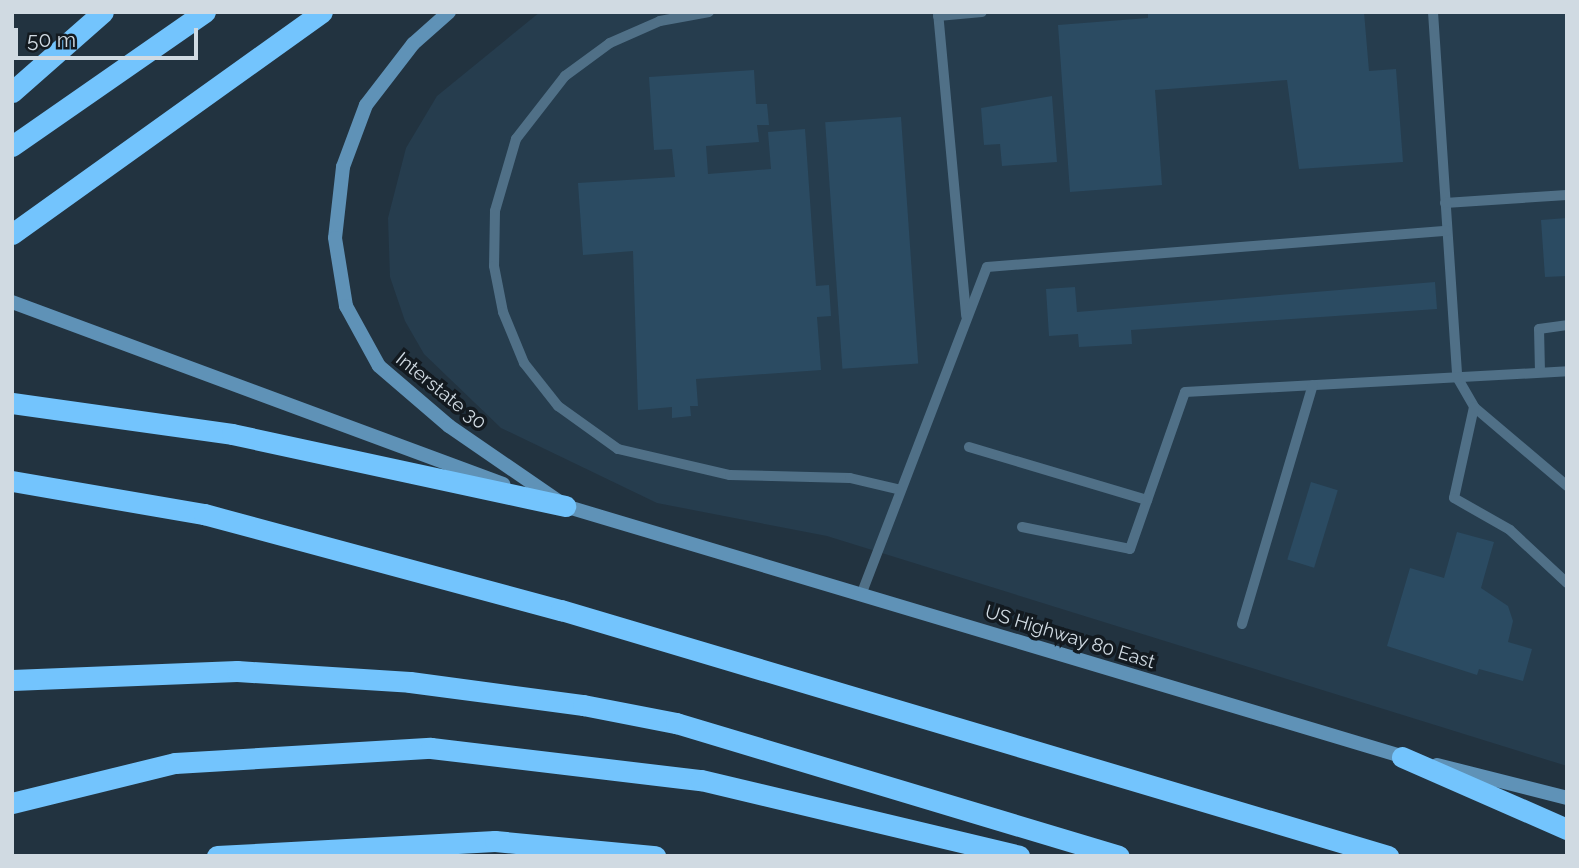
<!DOCTYPE html>
<style>
body{margin:0}
#map{position:relative;width:1579px;height:868px;overflow:hidden;background:#223340;font-family:Raleway,sans-serif}
div>[style]{position:absolute}
[style*='--x']{left:calc(var(--x)*1px);top:calc(var(--y)*1px);width:calc(var(--w)*1px);rotate:calc(var(--a)*1deg)}
.built>*{inset:0;background:#263d4e}
.building>*{inset:0;background:#2b4b62;transform-origin:0 0}
.lane>*{height:10px;margin:-5px;padding:0 5px;transform-origin:5px;border-radius:5px;background:#507087}
.secondary>*{height:14px;margin:-7px;padding:0 7px;transform-origin:7px;border-radius:7px;background:#5f92b7}
.highway>*{height:21px;margin:-10.5px;padding:0 10.5px;transform-origin:10.5px;border-radius:10.5px;background:#73c4fd}
span{translate:-50% -50%;white-space:nowrap;text-align:center;line-height:1.15;-webkit-text-stroke:7px #131a20;paint-order:stroke}
.street-label{font-size:19px;color:#d0dae2}
.frame{position:absolute;inset:0;border:14px solid #d0dae2;pointer-events:none}
.scale{position:absolute;left:14px;top:28px;width:184px;height:32px;box-sizing:border-box;border:4px solid #d0dae2;border-top:0;padding-left:9px;font-size:21px;line-height:24px;white-space:nowrap;color:#d0dae2;-webkit-text-stroke:5px #131a20;paint-order:stroke}
</style>
<div id="map">
<div class="built">
<i style="clip-path:polygon(540px 12px,1567px 12px,1567px 766px,827px 536px,657px 503px,501px 428px,424px 354px,405px 321px,390px 277px,388px 218px,406px 148px,437px 96px)"></i>
</div>
<div class="building">
<i style="clip-path:polygon(1148px 12px,1364px 12px,1369px 71px,1396px 69px,1403px 162px,1299px 169px,1287px 80px,1155px 90px,1162px 185px,1070px 192px,1058px 25px,1148px 18px)"></i>
<i style="clip-path:polygon(754px 70px,756px 104px,767px 104px,769px 125px,757px 125px,759px 142px,706px 146px,708px 174px,771px 169px,768px 132px,805px 129px,816px 286px,829px 285px,831px 316px,817px 317px,821px 370px,696px 379px,698px 406px,690px 406px,691px 416px,672px 418px,672px 407px,638px 410px,633px 251px,583px 255px,578px 183px,675px 177px,672px 149px,654px 150px,649px 77px)"></i>
<i style="clip-path:polygon(1052px 96px,1057px 162px,1002px 166px,1000px 144px,984px 145px,981px 108px)"></i>
<i style="left:901px;top:117px;width:247px;height:76px;rotate:86deg"></i>
<i style="clip-path:polygon(1567px 218px,1567px 276px,1545px 277px,1541px 220px)"></i>
<i style="clip-path:polygon(1435px 282px,1437px 309px,1131px 330px,1132px 344px,1079px 347px,1078px 334px,1049px 336px,1046px 289px,1075px 287px,1077px 312px)"></i>
<i style="left:1311px;top:482px;width:28px;height:81px;rotate:17deg"></i>
<i style="clip-path:polygon(1457px 532px,1494px 542px,1481px 588px,1508px 606px,1513px 621px,1508px 642px,1532px 649px,1523px 681px,1479px 669px,1477px 675px,1387px 646px,1410px 568px,1444px 578px)"></i>
</div>
<div class="lane">
<i style="--x:709;--y:12;--w:50;--a:169.6"></i>
<i style="--x:660;--y:21;--w:55;--a:156.3"></i>
<i style="--x:610;--y:43;--w:56;--a:143.7"></i>
<i style="--x:565;--y:76;--w:80;--a:127.9"></i>
<i style="--x:516;--y:139;--w:75;--a:106.3"></i>
<i style="--x:495;--y:211;--w:55;--a:91"></i>
<i style="--x:494;--y:266;--w:47;--a:78.9"></i>
<i style="--x:503;--y:312;--w:55;--a:67.6"></i>
<i style="--x:524;--y:363;--w:55;--a:51.7"></i>
<i style="--x:558;--y:406;--w:74;--a:35.6"></i>
<i style="--x:618;--y:449;--w:115;--a:13.1"></i>
<i style="--x:730;--y:475;--w:120;--a:1.4"></i>
<i style="--x:850;--y:478;--w:52;--a:13.2"></i>
<i style="--x:938;--y:12;--w:305;--a:84.7"></i>
<i style="--x:1433;--y:12;--w:366;--a:86.2"></i>
<i style="--x:1457;--y:377;--w:34;--a:60"></i>
<i style="--x:1474;--y:407;--w:122;--a:40.3"></i>
<i style="--x:938;--y:16;--w:44;--a:-5.2"></i>
<i style="--x:1445;--y:203;--w:122;--a:-3.8"></i>
<i style="--x:1540;--y:372;--w:43;--a:-91.3"></i>
<i style="--x:1539;--y:329;--w:28;--a:-8"></i>
<i style="--x:1474;--y:407;--w:93;--a:102.4"></i>
<i style="--x:1454;--y:498;--w:64;--a:29.7"></i>
<i style="--x:1510;--y:530;--w:78;--a:42.9"></i>
<i style="--x:969;--y:447;--w:186;--a:16.6"></i>
<i style="--x:1022;--y:527;--w:110;--a:11.5"></i>
<i style="--x:1130;--y:549;--w:166;--a:-70.7"></i>
<i style="--x:1185;--y:392;--w:383;--a:-3.1"></i>
<i style="--x:861;--y:595;--w:351;--a:-69"></i>
<i style="--x:987;--y:267;--w:461;--a:-4.5"></i>
<i style="--x:1242;--y:624;--w:249;--a:-73.5"></i>
</div>
<div class="secondary">
<i style="--x:449;--y:12;--w:48;--a:138.4"></i>
<i style="--x:413;--y:44;--w:77;--a:127.6"></i>
<i style="--x:366;--y:105;--w:66;--a:110.4"></i>
<i style="--x:343;--y:167;--w:71;--a:96.4"></i>
<i style="--x:335;--y:238;--w:69;--a:80.8"></i>
<i style="--x:346;--y:306;--w:68;--a:61.2"></i>
<i style="--x:379;--y:366;--w:92;--a:40.6"></i>
<i style="--x:449;--y:426;--w:132;--a:34.5"></i>
<i style="--x:12;--y:302;--w:524;--a:20.34"></i>
<i style="--x:558;--y:504;--w:890;--a:16.64"></i>
<i style="--x:1437;--y:765;--w:134;--a:14.2"></i>
</div>
<div class="highway">
<i style="--x:12;--y:92;--w:121;--a:-41.3"></i>
<i style="--x:12;--y:146;--w:235;--a:-34.8"></i>
<i style="--x:12;--y:234;--w:381;--a:-35.6"></i>
<i style="--x:12;--y:403;--w:222;--a:8"></i>
<i style="--x:232;--y:434;--w:341;--a:12.2"></i>
<i style="--x:12;--y:481;--w:195;--a:9.8"></i>
<i style="--x:204;--y:514;--w:370;--a:15.1"></i>
<i style="--x:561;--y:610;--w:863;--a:16.57"></i>
<i style="--x:12;--y:680;--w:225;--a:-2.3"></i>
<i style="--x:237;--y:671;--w:173;--a:3.6"></i>
<i style="--x:410;--y:682;--w:175;--a:7.6"></i>
<i style="--x:583;--y:705;--w:95;--a:11"></i>
<i style="--x:676;--y:723;--w:462;--a:16.7"></i>
<i style="--x:1402;--y:757;--w:180;--a:23.6"></i>
<i style="--x:12;--y:803;--w:168;--a:-13.8"></i>
<i style="--x:175;--y:763;--w:256;--a:-3.4"></i>
<i style="--x:431;--y:748;--w:272;--a:6.8"></i>
<i style="--x:701;--y:780;--w:327;--a:13.4"></i>
<i style="--x:217;--y:856;--w:278;--a:-3.1"></i>
<i style="--x:495;--y:841;--w:161;--a:5.4"></i>
</div>
<div class="street-label">
<span style="left:441px;top:391px;rotate:39deg">Interstate 30</span>
<span style="left:1070px;top:637px;rotate:17deg">US Highway 80 East</span>
</div>
<div class="frame"></div>
<div class="scale">50 m</div>
</div>
